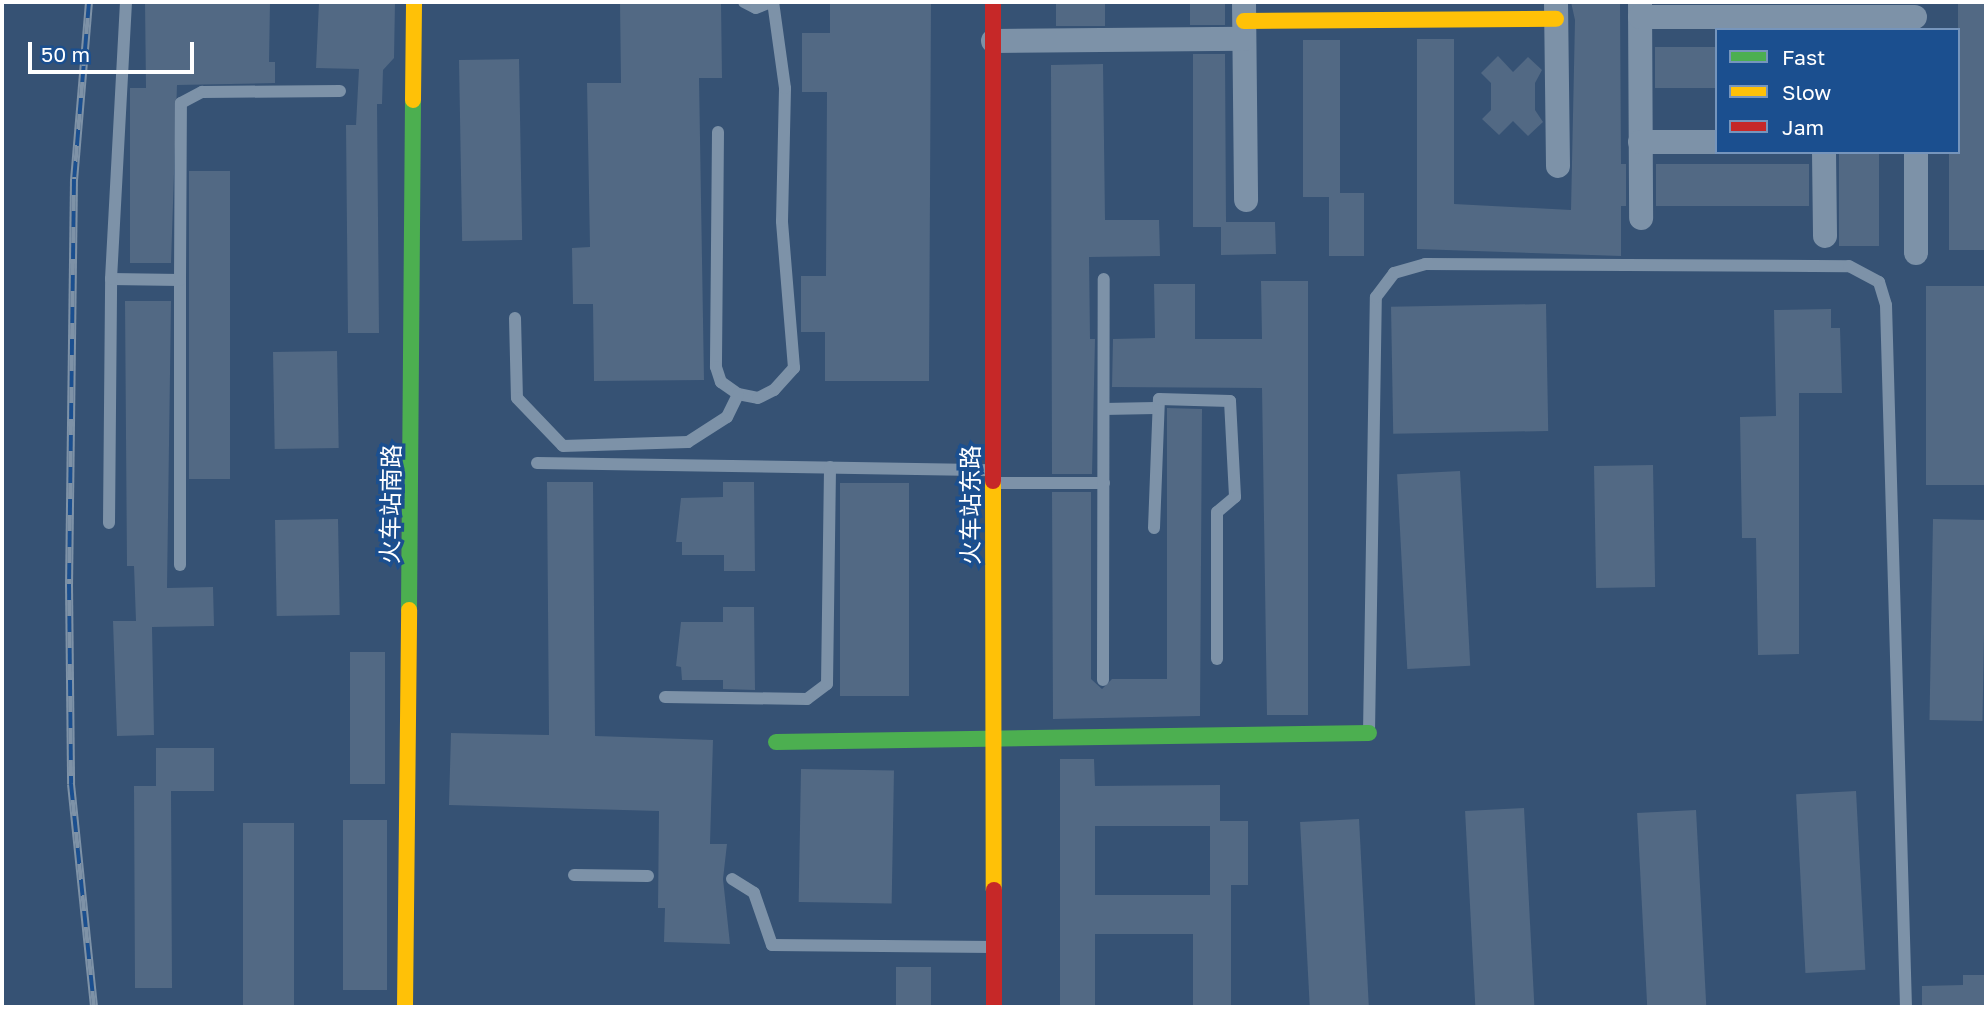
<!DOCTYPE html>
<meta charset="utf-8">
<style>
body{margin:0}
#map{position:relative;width:1988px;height:1009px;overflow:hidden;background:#365274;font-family:"Golos Text","Noto Sans SC",sans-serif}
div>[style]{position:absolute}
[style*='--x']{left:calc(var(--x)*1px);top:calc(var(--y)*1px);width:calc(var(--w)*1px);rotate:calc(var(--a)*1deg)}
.building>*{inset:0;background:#526984;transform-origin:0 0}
.lane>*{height:12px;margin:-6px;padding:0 6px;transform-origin:6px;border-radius:6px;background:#7d92a8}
.street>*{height:24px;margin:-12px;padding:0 12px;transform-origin:12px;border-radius:12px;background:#7d92a8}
.fast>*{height:16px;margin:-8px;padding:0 8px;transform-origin:8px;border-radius:8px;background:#4caf50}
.slow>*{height:16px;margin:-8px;padding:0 8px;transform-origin:8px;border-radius:8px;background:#ffc107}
.jam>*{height:16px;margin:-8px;padding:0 8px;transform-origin:8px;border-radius:8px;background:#c62828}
.rail>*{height:8px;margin-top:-4px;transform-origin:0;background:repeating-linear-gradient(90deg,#1b4f8f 0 16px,#7e92a7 0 32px);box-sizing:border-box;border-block:2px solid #7e92a7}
span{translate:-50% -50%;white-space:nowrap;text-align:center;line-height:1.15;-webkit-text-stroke:7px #1b4f8f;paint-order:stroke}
.street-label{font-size:24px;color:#fff}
.frame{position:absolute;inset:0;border:4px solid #fff;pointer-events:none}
.legend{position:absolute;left:1715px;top:28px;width:245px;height:126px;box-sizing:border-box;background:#1b4f8f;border:2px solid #7695bc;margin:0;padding:9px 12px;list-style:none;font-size:21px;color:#fff}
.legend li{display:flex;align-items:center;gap:14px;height:35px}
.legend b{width:35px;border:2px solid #7695bc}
.scale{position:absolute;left:28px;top:42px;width:166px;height:32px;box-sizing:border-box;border:4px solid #fff;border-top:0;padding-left:9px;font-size:21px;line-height:24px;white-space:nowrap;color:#fff;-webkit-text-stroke:5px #1b4f8f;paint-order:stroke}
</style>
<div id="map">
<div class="building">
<i style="clip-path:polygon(145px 2px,270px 2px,269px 62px,275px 62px,275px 83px,177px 85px,171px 263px,130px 263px,130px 88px,146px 88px)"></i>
<i style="clip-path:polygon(319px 2px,395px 2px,394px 58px,383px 70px,382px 104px,377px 104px,379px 333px,348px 333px,346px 125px,356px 125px,359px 69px,316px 68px)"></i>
<i style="clip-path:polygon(620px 2px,721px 2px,722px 78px,699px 78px,704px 380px,594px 381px,593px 304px,573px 304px,572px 248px,590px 247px,587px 83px,621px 83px)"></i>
<i style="clip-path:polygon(830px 2px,931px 2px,929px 381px,825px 381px,825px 332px,801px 332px,801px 276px,826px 276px,827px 92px,802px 92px,802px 33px,830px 33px)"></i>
<i style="left:1056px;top:2px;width:49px;height:24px"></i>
<i style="left:1190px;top:2px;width:35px;height:23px"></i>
<i style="clip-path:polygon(1571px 2px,1620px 2px,1621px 164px,1626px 164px,1626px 206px,1621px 206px,1621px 256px,1417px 249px,1417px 39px,1454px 39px,1454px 204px,1571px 210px,1575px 20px)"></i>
<i style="clip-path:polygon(1958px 2px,1986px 2px,1986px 250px,1949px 250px,1949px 152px,1958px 152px)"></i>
<i style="clip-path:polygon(1303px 40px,1340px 40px,1340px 193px,1364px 193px,1364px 256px,1329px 256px,1329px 197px,1303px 197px)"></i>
<i style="left:1655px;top:47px;width:62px;height:41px"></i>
<i style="clip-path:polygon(1193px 54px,1225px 54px,1226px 222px,1275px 222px,1276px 254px,1221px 255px,1221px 227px,1193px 227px)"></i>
<i style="clip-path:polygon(1498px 56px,1513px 72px,1528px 57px,1542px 70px,1535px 83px,1535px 110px,1543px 122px,1528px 136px,1513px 121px,1499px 135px,1482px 119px,1491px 110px,1491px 83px,1481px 73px)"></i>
<i style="left:519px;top:59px;width:181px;height:60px;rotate:89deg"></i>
<i style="clip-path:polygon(1103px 64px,1105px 220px,1159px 220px,1160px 256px,1089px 257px,1090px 339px,1095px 339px,1092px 474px,1052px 474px,1051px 65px)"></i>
<i style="left:1839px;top:152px;width:40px;height:94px"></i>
<i style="left:1656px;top:164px;width:153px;height:42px"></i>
<i style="left:189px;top:171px;width:41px;height:308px"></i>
<i style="clip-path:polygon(1261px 281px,1308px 281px,1308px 715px,1267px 715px,1262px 388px,1112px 387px,1113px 339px,1155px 338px,1154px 284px,1195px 284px,1195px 339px,1262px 339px)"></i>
<i style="left:1986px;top:286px;width:199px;height:60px;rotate:90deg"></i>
<i style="clip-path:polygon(125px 301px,171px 301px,167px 588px,213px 587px,214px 626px,152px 627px,154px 735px,117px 736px,113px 621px,136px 621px,134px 566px,127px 566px)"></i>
<i style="left:1546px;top:304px;width:127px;height:155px;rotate:89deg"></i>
<i style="clip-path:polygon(1831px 309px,1831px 328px,1840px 328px,1842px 393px,1799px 393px,1799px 654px,1758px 655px,1756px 538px,1742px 538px,1740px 417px,1776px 416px,1774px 310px)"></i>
<i style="left:337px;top:351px;width:97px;height:64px;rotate:89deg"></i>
<i style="clip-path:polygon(1167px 408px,1202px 409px,1200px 716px,1053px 719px,1052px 492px,1091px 492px,1091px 679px,1102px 689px,1112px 679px,1167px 679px)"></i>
<i style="left:1653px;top:465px;width:122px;height:59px;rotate:89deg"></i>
<i style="left:1460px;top:471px;width:195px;height:63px;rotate:87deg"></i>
<i style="clip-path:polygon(547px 482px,593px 482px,595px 736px,713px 740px,710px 844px,727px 844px,723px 879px,730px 944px,664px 942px,665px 908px,658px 908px,659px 811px,449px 805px,451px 733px,549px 735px)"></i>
<i style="clip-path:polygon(723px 482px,754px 482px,755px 571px,724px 571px,724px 555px,682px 555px,682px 542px,676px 542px,681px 498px,723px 497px)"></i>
<i style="left:840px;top:483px;width:69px;height:213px"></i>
<i style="left:338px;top:519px;width:96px;height:63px;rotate:89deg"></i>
<i style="left:1933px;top:519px;width:53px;height:201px;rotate:1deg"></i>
<i style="clip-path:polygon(723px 607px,754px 607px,755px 690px,723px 689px,723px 680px,682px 680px,681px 667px,676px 666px,681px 622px,723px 622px)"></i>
<i style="left:350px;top:652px;width:35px;height:132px"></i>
<i style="clip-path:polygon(156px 748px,214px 748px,214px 791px,171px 791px,172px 988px,135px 988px,134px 786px,156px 786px)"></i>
<i style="clip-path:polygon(evenodd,1060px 759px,1094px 759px,1095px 786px,1220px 785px,1220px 821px,1248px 821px,1248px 885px,1231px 885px,1231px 1007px,1193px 1007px,1193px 934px,1095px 934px,1095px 1007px,1060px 1007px,1060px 759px,1095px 826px,1210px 826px,1210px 895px,1095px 895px,1095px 826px)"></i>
<i style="left:801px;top:769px;width:93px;height:133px;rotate:1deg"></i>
<i style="left:1856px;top:791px;width:179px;height:60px;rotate:87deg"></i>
<i style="left:1524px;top:808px;width:199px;height:59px;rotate:87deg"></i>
<i style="left:1696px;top:810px;width:197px;height:59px;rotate:87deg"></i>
<i style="left:1359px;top:819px;width:188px;height:59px;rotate:87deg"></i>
<i style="left:343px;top:820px;width:44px;height:170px"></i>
<i style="left:243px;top:823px;width:51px;height:184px"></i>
<i style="left:896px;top:967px;width:35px;height:40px"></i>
<i style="clip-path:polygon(1963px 975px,1986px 975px,1986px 1007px,1922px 1007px,1922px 986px,1963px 985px)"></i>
</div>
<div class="lane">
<i style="--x:744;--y:2;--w:13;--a:27"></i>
<i style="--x:756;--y:8;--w:16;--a:-22"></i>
<i style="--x:718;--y:132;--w:235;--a:90.5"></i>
<i style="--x:716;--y:367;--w:16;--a:72"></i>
<i style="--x:721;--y:382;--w:21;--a:35"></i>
<i style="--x:738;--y:394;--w:20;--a:11"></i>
<i style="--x:758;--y:398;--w:18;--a:-27"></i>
<i style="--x:774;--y:390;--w:30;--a:-48"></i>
<i style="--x:794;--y:368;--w:147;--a:-94.7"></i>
<i style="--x:782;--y:221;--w:133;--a:-88.7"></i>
<i style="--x:785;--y:88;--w:87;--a:-97.9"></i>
<i style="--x:111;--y:279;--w:69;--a:0.8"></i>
<i style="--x:180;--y:280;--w:285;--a:90"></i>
<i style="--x:180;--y:280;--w:177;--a:-89.7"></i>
<i style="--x:181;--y:103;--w:24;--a:-28"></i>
<i style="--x:202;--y:92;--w:138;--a:-0.4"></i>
<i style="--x:515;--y:318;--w:80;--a:88.6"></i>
<i style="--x:517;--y:398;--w:66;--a:46.2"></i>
<i style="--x:563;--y:446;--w:125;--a:-1.8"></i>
<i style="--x:688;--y:442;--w:46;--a:-32.7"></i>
<i style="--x:727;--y:417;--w:25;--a:-64"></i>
<i style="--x:1104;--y:409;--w:51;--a:-1.1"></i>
<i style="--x:537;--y:463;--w:456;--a:0.9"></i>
<i style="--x:994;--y:483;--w:110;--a:0"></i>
<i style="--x:109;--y:523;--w:244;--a:-89.5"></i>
<i style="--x:111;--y:279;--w:277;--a:-86.9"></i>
<i style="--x:1154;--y:528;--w:129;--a:-87.8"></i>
<i style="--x:1159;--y:399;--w:71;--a:1.6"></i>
<i style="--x:1230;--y:401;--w:96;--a:87"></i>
<i style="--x:1235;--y:497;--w:23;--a:140"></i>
<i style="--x:1217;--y:512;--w:147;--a:90"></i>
<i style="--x:1103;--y:680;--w:401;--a:-89.9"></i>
<i style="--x:665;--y:697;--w:142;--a:0.8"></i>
<i style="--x:807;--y:699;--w:25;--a:-37"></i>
<i style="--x:827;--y:684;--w:217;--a:-89.2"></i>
<i style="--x:1369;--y:733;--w:436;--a:-89.1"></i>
<i style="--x:1376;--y:297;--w:30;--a:-53"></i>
<i style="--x:1394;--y:273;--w:32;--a:-16"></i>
<i style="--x:1425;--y:264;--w:424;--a:0.3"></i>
<i style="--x:1849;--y:266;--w:34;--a:28"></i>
<i style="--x:1879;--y:282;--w:24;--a:73"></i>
<i style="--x:1886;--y:305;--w:702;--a:88.37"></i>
<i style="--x:574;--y:875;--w:74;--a:0.8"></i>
<i style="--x:732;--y:879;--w:26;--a:32"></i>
<i style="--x:754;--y:893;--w:55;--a:70.9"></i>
<i style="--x:772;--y:945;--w:221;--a:0.5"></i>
</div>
<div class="street">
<i style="--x:1244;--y:2;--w:198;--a:89.4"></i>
<i style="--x:1556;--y:2;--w:164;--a:89.3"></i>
<i style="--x:1640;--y:2;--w:216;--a:89.7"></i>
<i style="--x:1640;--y:17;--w:275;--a:0"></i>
<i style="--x:993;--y:41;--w:251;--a:-0.5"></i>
<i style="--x:1640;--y:142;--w:77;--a:0"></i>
<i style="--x:1824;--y:152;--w:84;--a:89.3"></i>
<i style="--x:1916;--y:152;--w:101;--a:90"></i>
</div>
<div class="fast">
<i style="--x:409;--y:610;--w:510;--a:-89.55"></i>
<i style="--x:776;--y:742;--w:593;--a:-0.87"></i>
</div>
<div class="slow">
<i style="--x:1244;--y:21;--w:312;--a:-0.4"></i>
<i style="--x:413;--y:100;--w:98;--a:-89.4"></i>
<i style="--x:993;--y:481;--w:409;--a:89.9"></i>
<i style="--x:405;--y:1007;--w:397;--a:-89.4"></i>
</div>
<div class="jam">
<i style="--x:993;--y:2;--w:479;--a:90"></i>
<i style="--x:994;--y:890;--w:117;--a:90"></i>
</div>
<div class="rail">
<i style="--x:89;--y:2;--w:178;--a:94.8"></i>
<i style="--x:74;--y:179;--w:405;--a:90.7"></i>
<i style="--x:69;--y:584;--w:200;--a:89.4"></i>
<i style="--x:71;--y:784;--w:224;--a:84.1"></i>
</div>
<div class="street-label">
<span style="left:390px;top:504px;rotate:-89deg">火车站南路</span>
<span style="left:970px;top:505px;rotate:-90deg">火车站东路</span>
</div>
<div class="frame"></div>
<ul class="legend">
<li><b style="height:9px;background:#4caf50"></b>Fast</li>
<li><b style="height:9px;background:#ffc107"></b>Slow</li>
<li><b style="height:9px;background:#c62828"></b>Jam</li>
</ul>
<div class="scale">50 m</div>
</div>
